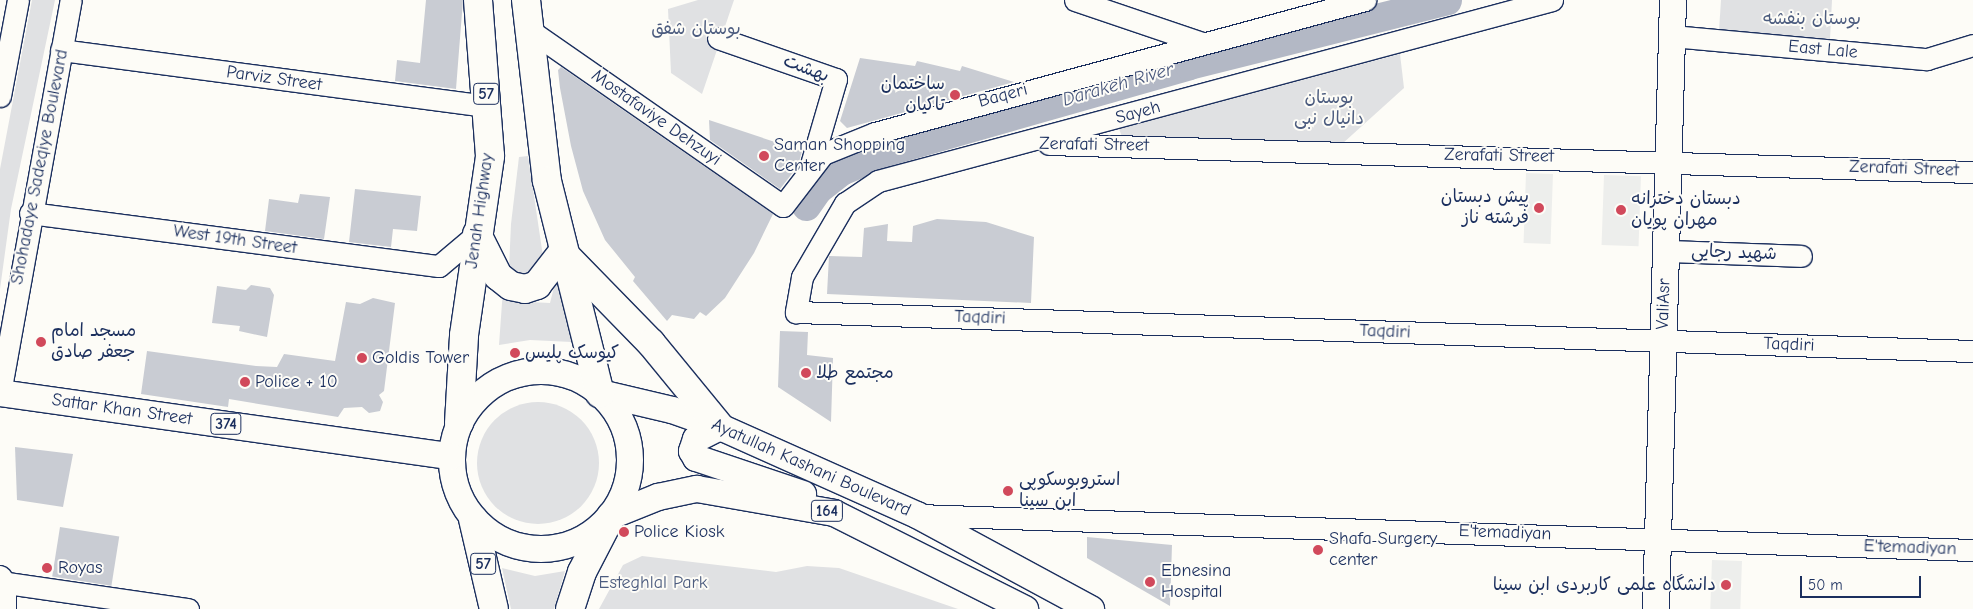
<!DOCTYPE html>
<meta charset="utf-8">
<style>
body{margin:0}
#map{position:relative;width:1973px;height:609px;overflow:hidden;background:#fdfcf7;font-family:"Comic Neue","Playpen Sans Arabic",sans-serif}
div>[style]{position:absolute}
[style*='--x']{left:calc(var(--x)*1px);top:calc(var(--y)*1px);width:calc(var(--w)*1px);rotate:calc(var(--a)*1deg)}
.built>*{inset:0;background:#edeeec;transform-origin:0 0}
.green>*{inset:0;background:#e0e1e3}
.round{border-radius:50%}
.river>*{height:29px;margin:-14.5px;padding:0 14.5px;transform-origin:14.5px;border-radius:14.5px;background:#b3b8c5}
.building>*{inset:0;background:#c9ccd3;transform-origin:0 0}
.roads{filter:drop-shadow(1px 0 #1b2f5e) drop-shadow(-1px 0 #1b2f5e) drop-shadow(0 1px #1b2f5e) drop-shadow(0 -1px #1b2f5e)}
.minor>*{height:21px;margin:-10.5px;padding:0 10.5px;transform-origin:10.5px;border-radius:10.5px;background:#fdfcf7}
.major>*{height:26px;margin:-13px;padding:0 13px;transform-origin:13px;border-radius:13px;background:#fdfcf7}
.major>.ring{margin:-13px;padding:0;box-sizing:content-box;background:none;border:26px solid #fdfcf7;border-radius:50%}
.highway>*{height:28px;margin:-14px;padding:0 14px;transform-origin:14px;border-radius:14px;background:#fdfcf7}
.dots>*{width:14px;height:14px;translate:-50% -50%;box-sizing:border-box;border:2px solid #fdfcf7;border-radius:50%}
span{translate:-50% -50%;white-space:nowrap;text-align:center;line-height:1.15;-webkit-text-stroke:4px #fdfcf7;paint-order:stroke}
.shield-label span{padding:1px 4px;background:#fdfcf7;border:1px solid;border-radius:4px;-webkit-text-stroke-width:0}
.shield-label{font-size:16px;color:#1b2f5e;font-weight:700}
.park-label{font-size:18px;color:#4c5c7f}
.street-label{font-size:18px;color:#1b2f5e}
.poi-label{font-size:18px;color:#1b2f5e}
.right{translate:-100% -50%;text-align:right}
.left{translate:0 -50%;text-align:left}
.water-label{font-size:19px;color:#49587d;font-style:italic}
.scale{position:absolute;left:1800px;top:576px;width:121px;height:22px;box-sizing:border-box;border:2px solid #1b2f5e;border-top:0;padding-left:6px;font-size:15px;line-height:18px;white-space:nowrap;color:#1b2f5e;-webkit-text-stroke:4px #fdfcf7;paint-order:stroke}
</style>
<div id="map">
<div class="built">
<i style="left:1526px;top:173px;width:27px;height:70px;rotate:2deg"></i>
<i style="left:1604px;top:175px;width:37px;height:70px;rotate:2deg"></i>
<i style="left:1712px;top:560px;width:30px;height:49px;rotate:2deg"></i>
</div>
<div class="green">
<i style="clip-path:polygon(32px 0,55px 0,11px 209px,0 289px,0 169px)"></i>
<i style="clip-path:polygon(698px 0,734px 0,702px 94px,671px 73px,668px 9px)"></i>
<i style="clip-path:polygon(1721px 0,1832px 0,1830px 39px,1719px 31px)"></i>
<i style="clip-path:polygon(1400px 54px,1404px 88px,1342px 144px,1123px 139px,1119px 129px)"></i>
<i style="clip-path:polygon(528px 156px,544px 263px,542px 272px,515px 276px,509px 269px,511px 224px,519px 157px)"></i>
<i style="clip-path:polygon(558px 271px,572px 342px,530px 340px,499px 345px,503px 289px,510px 301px,550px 303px)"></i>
<i class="round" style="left:477px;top:402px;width:122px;height:122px"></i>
<i style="clip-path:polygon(642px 556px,776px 572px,807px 566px,839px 568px,958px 609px,599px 609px,623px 565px)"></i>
<i style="clip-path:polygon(502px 568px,535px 576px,565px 571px,554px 609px,511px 609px)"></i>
</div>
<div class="river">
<i style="--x:806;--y:206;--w:21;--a:-55"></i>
<i style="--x:818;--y:189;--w:29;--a:-38"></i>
<i style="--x:841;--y:171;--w:51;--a:-23.1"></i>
<i style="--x:888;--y:151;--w:313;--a:-15.9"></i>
<i style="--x:1189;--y:65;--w:266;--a:-14.1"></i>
</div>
<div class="building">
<i style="clip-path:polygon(426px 0,463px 0,456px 89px,395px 81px,397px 60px,420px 63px)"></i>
<i style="clip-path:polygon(860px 58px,915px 66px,917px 61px,960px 71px,962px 66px,1014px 82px,847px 128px,840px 121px)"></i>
<i style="clip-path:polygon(561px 67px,773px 214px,754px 253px,725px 298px,706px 316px,700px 312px,694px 319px,672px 315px,667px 321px,633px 281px,635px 277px,605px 240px,583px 191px,571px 146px,560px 88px,558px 70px)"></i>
<i style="clip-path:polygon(709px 120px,802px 151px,798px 166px,780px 189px,710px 140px)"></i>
<i style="clip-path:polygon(355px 189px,421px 196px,417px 231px,393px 229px,391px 247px,349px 242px)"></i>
<i style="clip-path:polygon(300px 194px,330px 197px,324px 239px,265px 231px,269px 199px,298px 203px)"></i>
<i style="clip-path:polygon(937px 219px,986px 222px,1034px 237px,1031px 303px,827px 294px,829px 256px,862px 257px,864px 228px,888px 224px,887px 241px,912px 242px,913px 226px)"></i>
<i style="clip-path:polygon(251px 285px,270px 288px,274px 295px,267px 337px,239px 331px,240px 326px,212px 323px,217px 286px,246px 290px)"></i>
<i style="clip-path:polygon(373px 298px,395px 303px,384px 391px,379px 395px,383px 402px,380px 411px,369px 413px,362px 407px,344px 408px,338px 417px,229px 399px,228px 407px,141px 394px,147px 351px,256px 366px,277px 367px,284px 354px,335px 361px,346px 302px,360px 304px)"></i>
<i style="clip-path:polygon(780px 331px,808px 332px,807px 355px,833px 358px,831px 422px,778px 387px)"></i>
<i style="clip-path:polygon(15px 447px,73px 454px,63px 507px,17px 500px)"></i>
<i style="left:60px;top:527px;width:60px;height:50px;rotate:9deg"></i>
<i style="clip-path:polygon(1087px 537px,1172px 545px,1170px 606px,1087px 558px)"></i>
</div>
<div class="roads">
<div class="minor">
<i style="--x:1075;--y:0;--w:134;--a:18.7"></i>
<i style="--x:1552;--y:0;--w:698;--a:164.97"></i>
<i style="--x:878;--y:181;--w:40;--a:146"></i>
<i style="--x:845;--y:203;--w:86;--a:120.2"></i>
<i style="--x:802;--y:277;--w:36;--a:100"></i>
<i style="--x:796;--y:312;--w:1178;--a:1.9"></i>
<i style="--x:528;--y:29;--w:310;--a:34.8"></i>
<i style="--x:783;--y:206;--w:66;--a:-52.4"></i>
<i style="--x:823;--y:154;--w:56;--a:-22"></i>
<i style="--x:875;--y:133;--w:508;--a:-15.19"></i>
<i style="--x:1672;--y:36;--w:256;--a:5.2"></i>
<i style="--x:1927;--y:59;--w:48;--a:-16.9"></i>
<i style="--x:718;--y:38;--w:125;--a:19.2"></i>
<i style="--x:836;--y:79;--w:93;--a:106.3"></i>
<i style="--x:61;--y:50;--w:430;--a:7.5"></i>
<i style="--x:0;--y:96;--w:98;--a:-79.4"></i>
<i style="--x:1049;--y:144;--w:924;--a:1.74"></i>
<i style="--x:30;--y:213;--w:412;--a:7.4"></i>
<i style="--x:439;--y:266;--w:50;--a:-40.1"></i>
<i style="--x:1666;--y:251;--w:135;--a:2.1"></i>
<i style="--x:0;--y:393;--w:399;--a:-79.8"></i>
<i style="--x:917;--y:515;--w:1057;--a:1.9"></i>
<i style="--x:0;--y:576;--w:9;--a:54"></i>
<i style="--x:5;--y:583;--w:26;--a:90"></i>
<i style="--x:0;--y:582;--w:190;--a:8.2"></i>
</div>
<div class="major">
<i class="ring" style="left:452px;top:371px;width:152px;height:152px"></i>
<i style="--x:0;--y:393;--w:455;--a:8"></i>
<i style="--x:600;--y:393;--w:74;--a:13.3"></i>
<i style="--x:672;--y:410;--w:51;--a:19.5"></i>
<i style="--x:720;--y:427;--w:216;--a:24.1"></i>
<i style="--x:917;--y:515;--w:198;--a:28.4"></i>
<i style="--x:720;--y:427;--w:27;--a:153"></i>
<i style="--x:696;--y:439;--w:13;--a:108"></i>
<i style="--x:692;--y:451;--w:8;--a:60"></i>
<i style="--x:696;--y:458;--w:113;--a:18.6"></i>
<i style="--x:611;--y:516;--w:51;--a:-22"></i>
<i style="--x:658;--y:497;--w:40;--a:-12"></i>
<i style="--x:697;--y:489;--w:139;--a:9.9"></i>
<i style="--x:834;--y:513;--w:214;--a:26.7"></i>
<i style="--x:1656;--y:609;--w:609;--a:-88.4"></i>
</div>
<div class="highway">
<i style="--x:526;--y:0;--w:182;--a:83.4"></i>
<i style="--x:547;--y:181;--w:219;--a:76"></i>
<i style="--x:477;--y:234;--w:47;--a:63.4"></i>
<i style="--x:498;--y:276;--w:16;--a:38"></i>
<i style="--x:511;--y:286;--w:14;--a:12"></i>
<i style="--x:525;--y:289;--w:13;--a:-18"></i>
<i style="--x:537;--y:285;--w:41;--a:-52"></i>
<i style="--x:566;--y:256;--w:122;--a:45.7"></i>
<i style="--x:651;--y:343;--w:109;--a:50.6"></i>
<i style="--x:459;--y:423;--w:88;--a:-86.7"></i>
<i style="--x:464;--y:335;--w:181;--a:-81.7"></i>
<i style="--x:490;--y:156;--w:156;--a:-94.4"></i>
<i style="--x:473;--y:519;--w:92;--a:76.9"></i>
<i style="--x:570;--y:609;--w:39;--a:-72"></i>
<i style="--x:582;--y:572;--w:63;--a:-62.6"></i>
</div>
</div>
<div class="dots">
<i style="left:955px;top:95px;background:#d1495b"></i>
<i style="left:764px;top:156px;background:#d1495b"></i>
<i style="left:1539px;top:208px;background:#d1495b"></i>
<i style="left:1621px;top:210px;background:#d1495b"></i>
<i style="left:41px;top:342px;background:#d1495b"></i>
<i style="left:515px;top:353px;background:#d1495b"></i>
<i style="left:362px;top:358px;background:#d1495b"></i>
<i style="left:806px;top:373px;background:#d1495b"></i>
<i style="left:245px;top:382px;background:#d1495b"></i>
<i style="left:1008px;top:491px;background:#d1495b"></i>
<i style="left:624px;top:532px;background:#d1495b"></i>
<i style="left:1318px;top:550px;background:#d1495b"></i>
<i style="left:47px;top:568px;background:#d1495b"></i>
<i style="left:1150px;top:582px;background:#d1495b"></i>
<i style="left:1726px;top:585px;background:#d1495b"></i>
</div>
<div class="shield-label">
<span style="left:486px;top:94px">57</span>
<span style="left:226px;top:424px">374</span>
<span style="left:827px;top:511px">164</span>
<span style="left:483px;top:564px">57</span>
</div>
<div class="park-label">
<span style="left:1812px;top:19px">بوستان بنفشه</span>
<span style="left:696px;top:29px">بوستان شفق</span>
<span style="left:1329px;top:109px">بوستان<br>دانیال نبی</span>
<span style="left:653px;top:583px">Esteghlal Park</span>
</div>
<div class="street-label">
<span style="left:1823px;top:50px;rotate:5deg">East Lale</span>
<span style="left:806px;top:69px;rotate:21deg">بهشت</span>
<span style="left:274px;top:79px;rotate:8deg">Parviz Street</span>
<span style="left:1003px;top:96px;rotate:-15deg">Baqeri</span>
<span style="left:1138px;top:113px;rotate:-15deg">Sayeh</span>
<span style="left:656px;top:118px;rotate:35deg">Mostafaviye Dehzuyi</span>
<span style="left:1094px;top:145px;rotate:1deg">Zerafati Street</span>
<span style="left:1499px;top:156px;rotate:1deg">Zerafati Street</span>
<span style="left:40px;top:167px;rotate:-79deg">Shohadaye Sadeqiye Boulevard</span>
<span style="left:1904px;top:169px;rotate:2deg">Zerafati Street</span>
<span style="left:480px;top:211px;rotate:-82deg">Jenah Highway</span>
<span style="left:235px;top:240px;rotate:8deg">West 19th Street</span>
<span style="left:1734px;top:253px;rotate:2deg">شهید رجایی</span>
<span style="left:1664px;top:304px;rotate:-88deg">ValiAsr</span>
<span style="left:980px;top:318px;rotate:2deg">Taqdiri</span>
<span style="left:1385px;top:332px;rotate:2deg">Taqdiri</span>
<span style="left:1789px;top:345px;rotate:2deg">Taqdiri</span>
<span style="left:122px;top:410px;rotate:8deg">Sattar Khan Street</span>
<span style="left:811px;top:468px;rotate:24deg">Ayatullah Kashani Boulevard</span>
<span style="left:1505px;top:533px;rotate:2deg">E'temadiyan</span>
<span style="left:1910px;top:548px;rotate:2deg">E'temadiyan</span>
</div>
<div class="poi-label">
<span class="right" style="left:945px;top:95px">ساختمان<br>تاکیان</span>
<span class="left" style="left:774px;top:156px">Saman Shopping<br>Center</span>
<span class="right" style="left:1529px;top:208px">پیش دبستان<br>فرشته ناز</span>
<span class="left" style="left:1631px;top:210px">دبستان دخترانه<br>مهران پويان</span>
<span class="left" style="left:51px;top:342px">مسجد امام<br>جعفر صادق</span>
<span class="left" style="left:525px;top:353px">کیوسک پلیس</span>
<span class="left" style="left:372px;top:358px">Goldis Tower</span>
<span class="left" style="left:816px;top:373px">مجتمع طلا</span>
<span class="left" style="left:255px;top:382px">Police + 10</span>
<span class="left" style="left:1019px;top:491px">استروبوسکوپی<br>ابن سینا</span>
<span class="left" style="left:634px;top:532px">Police Kiosk</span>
<span class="left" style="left:1329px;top:550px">Shafa Surgery<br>center</span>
<span class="left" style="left:58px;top:568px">Royas</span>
<span class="left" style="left:1161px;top:582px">Ebnesina<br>Hospital</span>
<span class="right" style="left:1716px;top:585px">دانشگاه علمی کاربردی ابن سینا</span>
</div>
<div class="water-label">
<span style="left:1118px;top:85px;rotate:-16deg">Darakeh River</span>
</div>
<div class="scale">50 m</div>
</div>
